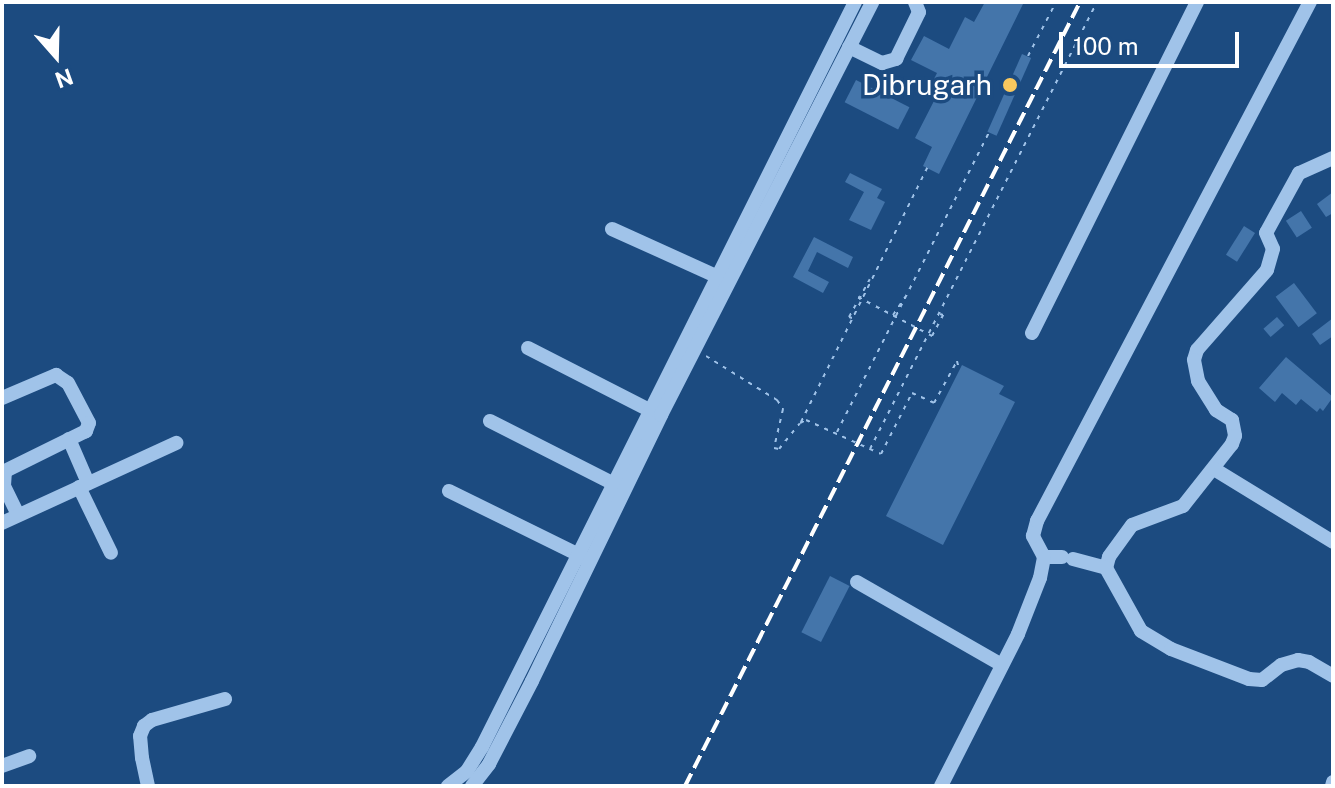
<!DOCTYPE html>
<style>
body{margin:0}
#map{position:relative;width:1335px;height:788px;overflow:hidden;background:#1c4b80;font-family:"Public Sans",sans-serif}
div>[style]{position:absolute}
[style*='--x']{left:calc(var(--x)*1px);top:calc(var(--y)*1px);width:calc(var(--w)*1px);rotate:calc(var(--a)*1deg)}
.building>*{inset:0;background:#4475aa;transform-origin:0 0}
.path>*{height:2px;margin-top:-1px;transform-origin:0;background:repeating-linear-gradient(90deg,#a0c3e9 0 4px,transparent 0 10px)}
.minor>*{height:14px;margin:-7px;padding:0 7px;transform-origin:7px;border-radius:7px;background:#a0c3e9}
.rail>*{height:4px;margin-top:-2px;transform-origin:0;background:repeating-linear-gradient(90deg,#fff 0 14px,transparent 0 20px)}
.path-bridge>*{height:2px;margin-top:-1px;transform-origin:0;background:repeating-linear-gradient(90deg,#a0c3e9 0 4px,transparent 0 10px)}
.dots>*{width:22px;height:22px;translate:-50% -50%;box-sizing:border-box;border:4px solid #1c4b80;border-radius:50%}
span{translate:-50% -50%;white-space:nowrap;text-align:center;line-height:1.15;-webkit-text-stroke:7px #1c4b80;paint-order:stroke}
.poi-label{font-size:28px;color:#fff}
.right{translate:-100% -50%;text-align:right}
.frame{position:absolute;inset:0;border:4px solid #fff;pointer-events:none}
.north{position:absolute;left:16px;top:16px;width:80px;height:80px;-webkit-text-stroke:6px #1c4b80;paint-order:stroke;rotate:160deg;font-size:22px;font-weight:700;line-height:32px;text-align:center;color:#fff}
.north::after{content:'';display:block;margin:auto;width:28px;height:36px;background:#fff;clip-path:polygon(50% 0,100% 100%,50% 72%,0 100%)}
.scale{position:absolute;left:1059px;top:32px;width:180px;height:36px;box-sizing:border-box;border:4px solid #fff;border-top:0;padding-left:10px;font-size:24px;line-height:28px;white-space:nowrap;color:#fff;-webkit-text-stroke:6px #1c4b80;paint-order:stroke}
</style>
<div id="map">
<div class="building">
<i style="clip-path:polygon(985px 2px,1024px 2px,939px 174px,923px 166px,932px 147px,915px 138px,935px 99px,926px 95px,937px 73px,911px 60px,924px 36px,949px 49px,965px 17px,974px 22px)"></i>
<i style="left:1022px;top:54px;width:10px;height:85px;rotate:24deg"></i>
<i style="left:856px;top:80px;width:60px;height:25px;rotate:27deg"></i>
<i style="clip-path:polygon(850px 173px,882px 189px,877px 198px,885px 202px,871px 230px,849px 220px,864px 192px,845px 182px)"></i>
<i style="clip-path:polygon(1333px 192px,1333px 213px,1326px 217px,1317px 204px)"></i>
<i style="left:1301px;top:211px;width:20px;height:18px;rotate:57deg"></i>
<i style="left:1244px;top:226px;width:13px;height:34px;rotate:32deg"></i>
<i style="clip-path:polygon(814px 237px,853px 257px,848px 268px,817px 252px,808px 271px,829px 282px,823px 293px,793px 277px)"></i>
<i style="left:1294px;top:283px;width:38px;height:23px;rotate:53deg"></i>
<i style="left:1277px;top:317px;width:11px;height:18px;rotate:49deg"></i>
<i style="clip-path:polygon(1333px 318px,1333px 336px,1320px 345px,1312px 334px)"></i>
<i style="clip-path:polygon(1286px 357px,1333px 397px,1323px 411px,1320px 408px,1317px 412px,1301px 399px,1296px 405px,1282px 393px,1275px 402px,1259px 388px)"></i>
<i style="clip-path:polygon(962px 365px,1004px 386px,999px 394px,1015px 402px,943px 545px,886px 516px)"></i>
<i style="left:830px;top:576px;width:22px;height:63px;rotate:27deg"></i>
</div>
<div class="path">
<i style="--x:1028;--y:56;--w:61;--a:-62.6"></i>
<i style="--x:893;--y:315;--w:22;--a:-56"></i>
<i style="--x:852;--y:318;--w:3;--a:-162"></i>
<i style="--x:849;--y:317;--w:43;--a:-61.1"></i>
<i style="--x:932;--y:336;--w:24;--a:-62"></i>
<i style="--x:943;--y:315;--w:3;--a:-162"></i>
<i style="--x:706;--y:356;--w:84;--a:31.8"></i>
<i style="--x:777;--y:400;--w:11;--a:56"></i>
<i style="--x:783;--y:409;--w:40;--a:103"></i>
<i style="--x:774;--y:448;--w:5;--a:11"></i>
<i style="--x:779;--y:449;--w:33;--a:-51"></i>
<i style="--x:800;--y:423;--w:7;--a:-27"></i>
<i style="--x:806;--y:420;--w:82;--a:24.4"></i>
<i style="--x:881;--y:454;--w:68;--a:-63.1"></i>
<i style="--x:912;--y:393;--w:24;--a:24"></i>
<i style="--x:934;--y:403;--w:48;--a:-61.3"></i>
<i style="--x:957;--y:361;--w:8;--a:76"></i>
<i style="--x:801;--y:422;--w:284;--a:-63.6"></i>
<i style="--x:837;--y:432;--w:335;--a:-63.1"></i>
<i style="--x:870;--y:449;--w:501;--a:-63.08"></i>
</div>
<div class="minor">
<i style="--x:849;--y:47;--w:37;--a:26"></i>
<i style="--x:882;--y:63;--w:15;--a:-16"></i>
<i style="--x:896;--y:59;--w:52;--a:-63.9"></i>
<i style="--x:919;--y:12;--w:11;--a:-112"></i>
<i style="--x:1333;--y:158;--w:37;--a:156"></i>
<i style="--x:1299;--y:173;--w:68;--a:118.8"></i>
<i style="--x:1266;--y:233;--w:17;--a:66"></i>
<i style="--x:1273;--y:249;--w:22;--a:106"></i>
<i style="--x:1267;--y:270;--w:106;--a:131.2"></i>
<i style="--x:1197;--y:350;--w:10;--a:107"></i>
<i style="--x:1194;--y:360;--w:21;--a:79"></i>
<i style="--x:1198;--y:381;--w:34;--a:58"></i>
<i style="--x:1216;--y:410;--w:19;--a:32"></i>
<i style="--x:1232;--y:420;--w:16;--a:79"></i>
<i style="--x:1235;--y:436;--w:9;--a:111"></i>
<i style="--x:1232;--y:444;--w:79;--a:128.3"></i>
<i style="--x:1183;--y:506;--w:54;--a:159.6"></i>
<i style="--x:1132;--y:525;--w:39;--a:126"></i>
<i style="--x:1109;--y:557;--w:11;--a:105"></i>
<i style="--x:1106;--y:568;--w:72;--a:60.9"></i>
<i style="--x:1141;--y:631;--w:35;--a:31"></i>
<i style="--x:1171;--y:649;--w:84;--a:21"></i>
<i style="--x:1249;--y:679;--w:13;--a:4"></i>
<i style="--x:1262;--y:680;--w:24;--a:-38"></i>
<i style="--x:1281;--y:665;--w:18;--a:-16"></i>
<i style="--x:1298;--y:660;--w:11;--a:10"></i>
<i style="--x:1309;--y:662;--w:28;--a:30"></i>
<i style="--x:612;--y:229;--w:124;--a:24.3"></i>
<i style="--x:1032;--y:333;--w:370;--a:-63.5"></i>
<i style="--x:528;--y:348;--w:145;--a:27.1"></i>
<i style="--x:2;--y:398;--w:59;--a:-23.1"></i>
<i style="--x:56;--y:375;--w:14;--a:34"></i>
<i style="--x:68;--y:383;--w:45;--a:62.3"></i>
<i style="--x:89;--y:423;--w:9;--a:111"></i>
<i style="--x:86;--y:431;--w:90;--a:153.7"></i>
<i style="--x:5;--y:471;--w:15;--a:94"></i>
<i style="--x:4;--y:486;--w:32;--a:64"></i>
<i style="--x:490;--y:421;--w:137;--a:26.9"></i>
<i style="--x:69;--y:439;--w:48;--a:66.6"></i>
<i style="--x:1214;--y:469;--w:140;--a:31.5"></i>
<i style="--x:79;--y:487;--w:73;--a:64.1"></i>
<i style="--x:449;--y:491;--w:154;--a:26.2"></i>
<i style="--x:2;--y:523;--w:192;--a:-24.7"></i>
<i style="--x:1044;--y:557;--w:18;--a:0"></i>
<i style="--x:1073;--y:559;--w:34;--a:15"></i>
<i style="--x:857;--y:582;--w:167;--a:29.8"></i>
<i style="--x:2;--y:766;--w:29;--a:-20"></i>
<i style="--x:148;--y:786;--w:29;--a:-102"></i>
<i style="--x:142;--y:758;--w:22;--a:-95"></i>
<i style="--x:140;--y:736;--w:11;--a:-68"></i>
<i style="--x:144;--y:726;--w:10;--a:-37"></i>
<i style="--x:152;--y:720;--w:76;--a:-16"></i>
<i style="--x:448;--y:786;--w:24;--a:-38"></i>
<i style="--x:467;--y:771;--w:28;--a:-58"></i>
<i style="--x:482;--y:747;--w:833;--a:-63.4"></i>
<i style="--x:472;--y:786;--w:28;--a:-52"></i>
<i style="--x:489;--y:764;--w:93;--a:-62.6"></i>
<i style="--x:532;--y:681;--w:296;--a:-64.1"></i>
<i style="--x:661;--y:415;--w:464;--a:-62.9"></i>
<i style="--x:941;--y:786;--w:170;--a:-63.1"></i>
<i style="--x:1018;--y:634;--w:60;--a:-68.6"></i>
<i style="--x:1040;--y:578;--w:21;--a:-79"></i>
<i style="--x:1044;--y:557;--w:24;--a:-118"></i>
<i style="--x:1033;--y:536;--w:16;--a:-75"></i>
<i style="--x:1037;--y:521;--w:586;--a:-62.26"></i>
<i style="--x:1332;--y:786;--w:4;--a:-76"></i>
</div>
<div class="rail">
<i style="--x:685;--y:786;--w:878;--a:-63.26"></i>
</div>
<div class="path-bridge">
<i style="--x:858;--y:297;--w:84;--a:27.8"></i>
</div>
<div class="dots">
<i style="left:1010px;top:85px;background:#f9c85e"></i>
</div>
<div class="poi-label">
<span class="right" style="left:992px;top:85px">Dibrugarh</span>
</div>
<div class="frame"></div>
<div class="north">N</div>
<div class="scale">100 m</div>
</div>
